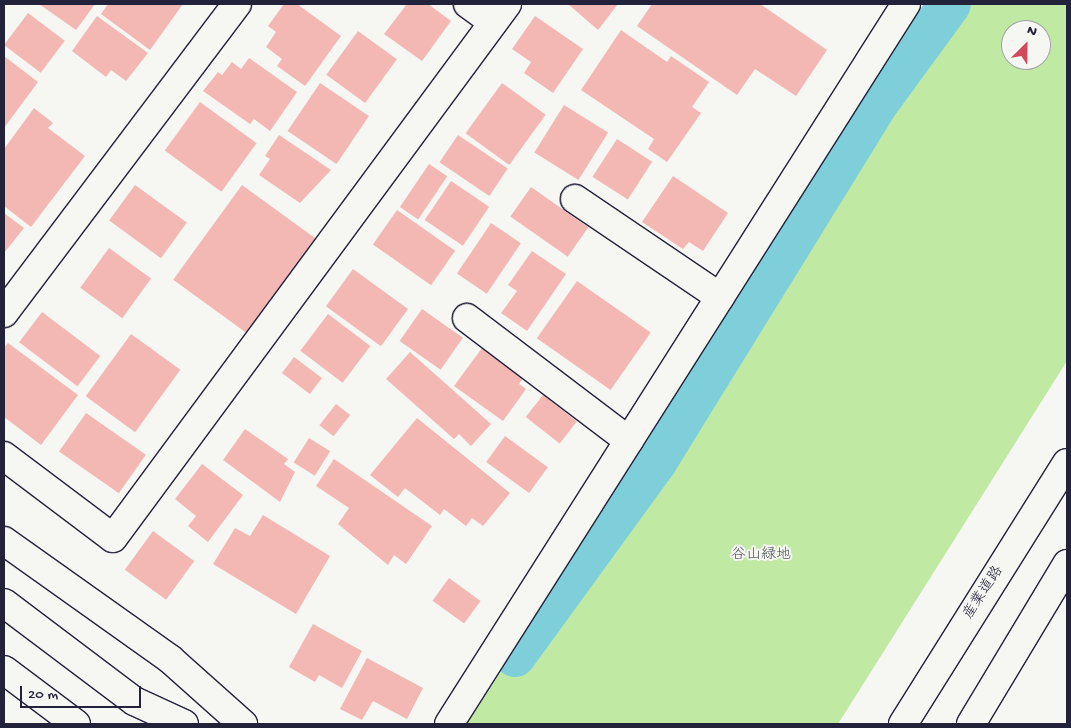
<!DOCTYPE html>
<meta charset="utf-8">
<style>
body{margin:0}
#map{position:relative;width:1071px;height:728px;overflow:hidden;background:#f6f6f2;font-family:"Gochi Hand","Klee One",sans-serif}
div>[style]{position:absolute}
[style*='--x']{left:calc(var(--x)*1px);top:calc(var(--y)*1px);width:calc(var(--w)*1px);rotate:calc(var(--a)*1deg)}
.green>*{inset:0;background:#c0e9a4}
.canal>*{height:42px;margin:-21px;padding:0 21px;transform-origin:21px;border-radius:21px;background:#7fcfda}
.building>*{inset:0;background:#f4b8b4;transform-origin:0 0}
.roads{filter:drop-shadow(1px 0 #22223b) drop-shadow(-1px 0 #22223b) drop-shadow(0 1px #22223b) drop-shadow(0 -1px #22223b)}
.minor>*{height:28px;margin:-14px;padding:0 14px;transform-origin:14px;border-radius:14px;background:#f6f6f2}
.tertiary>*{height:28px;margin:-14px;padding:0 14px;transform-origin:14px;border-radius:14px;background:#f6f6f2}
.secondary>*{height:28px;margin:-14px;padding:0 14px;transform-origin:14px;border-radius:14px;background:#f6f6f2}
span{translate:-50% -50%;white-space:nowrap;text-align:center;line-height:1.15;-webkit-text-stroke:4px #f6f6f2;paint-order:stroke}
.park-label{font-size:15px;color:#4a5455}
.street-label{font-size:15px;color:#22223b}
.frame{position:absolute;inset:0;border:5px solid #22223b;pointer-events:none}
.north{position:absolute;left:1001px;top:20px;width:50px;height:50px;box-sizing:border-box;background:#f6f6f2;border:1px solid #a1a1a9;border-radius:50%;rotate:23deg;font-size:14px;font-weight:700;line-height:20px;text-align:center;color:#22223b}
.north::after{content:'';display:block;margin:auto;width:18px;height:22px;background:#d1495b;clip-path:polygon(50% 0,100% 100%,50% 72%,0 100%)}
.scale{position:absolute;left:20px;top:686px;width:121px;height:22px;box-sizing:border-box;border:2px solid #22223b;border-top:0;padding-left:6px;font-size:15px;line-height:18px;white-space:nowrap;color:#22223b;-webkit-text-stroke:4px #f6f6f2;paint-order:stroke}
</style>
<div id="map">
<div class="green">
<i style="clip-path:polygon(evenodd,933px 4px,1067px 4px,1067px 361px,838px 724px,467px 724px,933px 4px,1011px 30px,1041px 30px,1041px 60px,1011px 60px,1011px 30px)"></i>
</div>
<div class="canal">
<i style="--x:515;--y:656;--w:240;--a:-54"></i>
<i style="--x:656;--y:462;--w:417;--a:-58.3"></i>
<i style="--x:875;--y:107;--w:127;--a:-53.9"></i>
</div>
<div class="building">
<i style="clip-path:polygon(39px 4px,95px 4px,76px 30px)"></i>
<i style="clip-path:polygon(108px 4px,183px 4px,150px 50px,101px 14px)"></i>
<i style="clip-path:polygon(284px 4px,297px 4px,341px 36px,305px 86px,277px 66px,282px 59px,266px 47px,276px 32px,268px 26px)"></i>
<i style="clip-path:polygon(407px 4px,428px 4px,451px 21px,422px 61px,384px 34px)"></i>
<i style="clip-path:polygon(568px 4px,618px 4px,598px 30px)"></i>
<i style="clip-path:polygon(652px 4px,760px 4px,827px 50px,796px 96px,755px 69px,737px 95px,637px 26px)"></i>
<i style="left:28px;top:13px;width:46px;height:40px;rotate:37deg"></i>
<i style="clip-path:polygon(97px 16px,148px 53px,126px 81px,111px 70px,106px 77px,72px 51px)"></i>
<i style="clip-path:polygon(535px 16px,583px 49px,553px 93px,524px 73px,531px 62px,512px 49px)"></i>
<i style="clip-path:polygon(621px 30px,667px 62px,671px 56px,709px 82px,692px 107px,701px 113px,667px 162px,648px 149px,654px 139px,581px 90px)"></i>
<i style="left:358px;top:31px;width:48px;height:54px;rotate:36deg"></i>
<i style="clip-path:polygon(4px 56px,38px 82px,4px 128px)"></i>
<i style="clip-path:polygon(249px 58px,297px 92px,270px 131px,254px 119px,250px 124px,203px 91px,218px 72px,222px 75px,232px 62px,241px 69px)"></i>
<i style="left:320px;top:83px;width:59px;height:58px;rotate:34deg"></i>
<i style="left:502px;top:83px;width:54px;height:62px;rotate:36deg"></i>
<i style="left:200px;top:102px;width:70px;height:60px;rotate:36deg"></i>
<i style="left:564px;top:105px;width:52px;height:56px;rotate:32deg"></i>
<i style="clip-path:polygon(34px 108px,53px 123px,48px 128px,85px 156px,31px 227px,4px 206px,4px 149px)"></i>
<i style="clip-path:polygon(279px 135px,331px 170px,300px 203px,259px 175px,270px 159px,265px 156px)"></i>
<i style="left:458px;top:135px;width:60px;height:33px;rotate:34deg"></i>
<i style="left:617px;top:139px;width:42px;height:45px;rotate:33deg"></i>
<i style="left:429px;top:164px;width:22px;height:52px;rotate:34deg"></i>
<i style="clip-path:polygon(673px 176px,728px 213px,703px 251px,689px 242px,683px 249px,642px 222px)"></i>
<i style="left:451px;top:181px;width:46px;height:47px;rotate:34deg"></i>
<i style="left:135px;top:185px;width:64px;height:44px;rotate:36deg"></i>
<i style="left:242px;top:185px;width:91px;height:117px;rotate:36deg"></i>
<i style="left:531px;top:187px;width:70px;height:36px;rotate:35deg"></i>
<i style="left:397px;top:210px;width:71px;height:42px;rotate:35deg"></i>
<i style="clip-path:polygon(4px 213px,24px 228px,4px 253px)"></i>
<i style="left:491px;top:223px;width:36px;height:61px;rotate:34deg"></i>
<i style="left:109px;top:248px;width:52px;height:49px;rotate:36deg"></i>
<i style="clip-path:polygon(532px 251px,566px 274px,527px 331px,501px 313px,517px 291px,508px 285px)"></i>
<i style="left:353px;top:269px;width:68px;height:46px;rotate:36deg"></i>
<i style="left:577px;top:281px;width:90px;height:70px;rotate:35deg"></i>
<i style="left:422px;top:309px;width:50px;height:39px;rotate:35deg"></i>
<i style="left:42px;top:312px;width:73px;height:38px;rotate:37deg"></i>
<i style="left:328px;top:314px;width:53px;height:46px;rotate:37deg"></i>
<i style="left:131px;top:334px;width:61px;height:77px;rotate:36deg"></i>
<i style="clip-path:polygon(8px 343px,78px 395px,41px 445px,4px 417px,4px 348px)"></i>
<i style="clip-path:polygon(482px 348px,523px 378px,519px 384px,526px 389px,503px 421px,454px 386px)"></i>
<i style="clip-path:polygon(410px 352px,491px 424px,471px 446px,459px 434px,454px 439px,386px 379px)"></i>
<i style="left:294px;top:357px;width:35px;height:20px;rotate:37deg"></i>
<i style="left:543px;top:395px;width:43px;height:28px;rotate:38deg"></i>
<i style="left:336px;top:404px;width:18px;height:27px;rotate:38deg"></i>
<i style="left:86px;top:413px;width:73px;height:47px;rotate:35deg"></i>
<i style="clip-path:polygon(417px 418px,510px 493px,483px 526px,472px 518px,466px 526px,444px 509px,440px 515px,405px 488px,398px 497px,370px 475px)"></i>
<i style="clip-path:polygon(245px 429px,288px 459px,284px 464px,295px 472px,280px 502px,223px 460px)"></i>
<i style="left:505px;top:436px;width:53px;height:32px;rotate:36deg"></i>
<i style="left:309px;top:438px;width:25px;height:29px;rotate:32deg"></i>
<i style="clip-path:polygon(334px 459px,432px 526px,406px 564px,394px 555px,388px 565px,338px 524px,349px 508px,316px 486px)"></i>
<i style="clip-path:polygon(202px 464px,243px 495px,208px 542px,188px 526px,196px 516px,175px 499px)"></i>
<i style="clip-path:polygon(263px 515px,330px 556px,296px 614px,213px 564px,235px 528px,250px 536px)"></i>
<i style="left:153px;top:531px;width:51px;height:48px;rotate:36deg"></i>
<i style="left:449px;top:578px;width:39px;height:28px;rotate:36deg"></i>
<i style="clip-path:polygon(313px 624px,362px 651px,342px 688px,319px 675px,315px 682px,289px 667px)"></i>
<i style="clip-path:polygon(367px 658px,423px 688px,407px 719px,373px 701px,362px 720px,340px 709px)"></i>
</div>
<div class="roads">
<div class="minor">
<i style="--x:468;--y:4;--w:31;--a:36"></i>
<i style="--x:575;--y:199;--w:175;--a:34.1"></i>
<i style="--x:4;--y:313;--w:387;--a:-53"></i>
<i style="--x:467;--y:318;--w:203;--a:37.2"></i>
<i style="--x:4;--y:456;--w:136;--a:37"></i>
<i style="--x:113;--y:538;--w:664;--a:-53.58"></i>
</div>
<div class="tertiary">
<i style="--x:449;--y:724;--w:853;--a:-57.6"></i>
</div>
<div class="secondary">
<i style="--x:4;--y:541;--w:204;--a:35.4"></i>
<i style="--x:170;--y:659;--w:98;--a:41.7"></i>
<i style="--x:4;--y:603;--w:163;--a:37"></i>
<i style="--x:134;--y:701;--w:55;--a:24.7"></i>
<i style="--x:4;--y:670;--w:90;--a:36.9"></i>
<i style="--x:903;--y:724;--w:308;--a:-57.9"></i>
<i style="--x:971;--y:724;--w:187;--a:-59"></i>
</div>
</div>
<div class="park-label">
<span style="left:761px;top:556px">谷山緑地</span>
</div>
<div class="street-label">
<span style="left:984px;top:593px;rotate:-57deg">産業道路</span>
</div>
<div class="frame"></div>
<div class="north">N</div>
<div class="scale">20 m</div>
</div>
